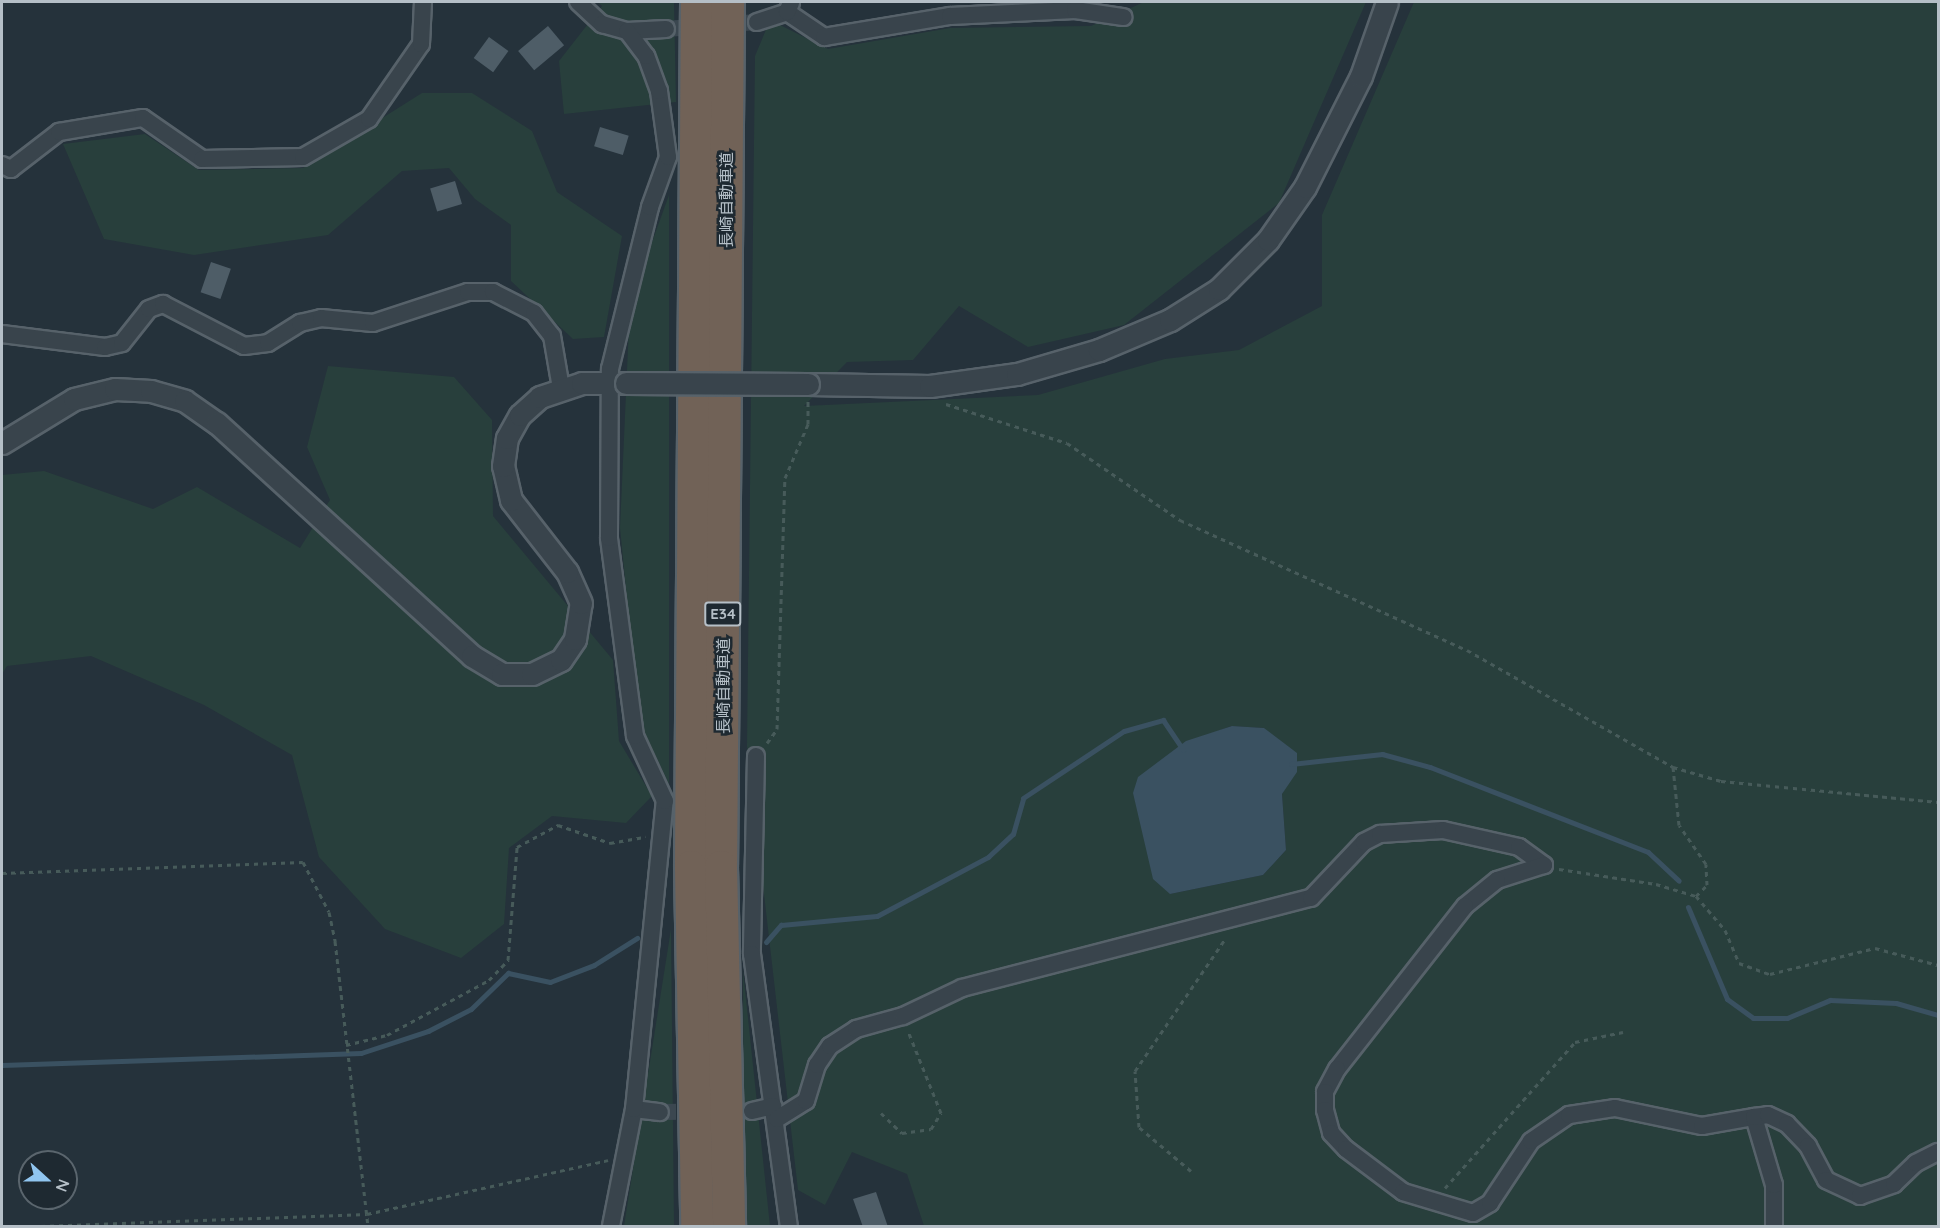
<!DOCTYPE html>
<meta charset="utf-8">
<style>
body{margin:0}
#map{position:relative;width:1940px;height:1228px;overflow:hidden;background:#25323b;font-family:Quicksand,"Noto Sans JP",sans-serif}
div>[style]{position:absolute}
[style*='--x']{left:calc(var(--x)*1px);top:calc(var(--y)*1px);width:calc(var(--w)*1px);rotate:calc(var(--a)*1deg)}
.green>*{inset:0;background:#283f3c}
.water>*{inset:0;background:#3a5161}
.stream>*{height:5px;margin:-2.5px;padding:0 2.5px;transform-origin:2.5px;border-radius:2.5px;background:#3a5161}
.building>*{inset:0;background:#4e5d67;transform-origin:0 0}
.minor-tunnel>*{height:16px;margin-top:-8px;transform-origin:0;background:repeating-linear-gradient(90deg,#3b4750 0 16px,transparent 0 24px)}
.path>*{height:3px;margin-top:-1.5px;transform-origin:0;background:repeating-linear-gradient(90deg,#475b5a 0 4.5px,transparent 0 9px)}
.roads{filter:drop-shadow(2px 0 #57626a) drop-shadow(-2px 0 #57626a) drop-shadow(0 2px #57626a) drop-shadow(0 -2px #57626a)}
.minor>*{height:16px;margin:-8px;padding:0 8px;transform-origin:8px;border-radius:8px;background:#39444c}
.tertiary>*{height:21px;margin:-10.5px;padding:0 10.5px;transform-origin:10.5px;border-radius:10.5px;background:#39444c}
.motorway>*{height:32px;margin:-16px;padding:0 16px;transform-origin:16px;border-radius:16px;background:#716257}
.bridges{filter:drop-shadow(2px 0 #57626a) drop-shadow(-2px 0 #57626a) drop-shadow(0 2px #57626a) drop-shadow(0 -2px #57626a)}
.tertiary-bridge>*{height:21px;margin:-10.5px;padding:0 10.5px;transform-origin:10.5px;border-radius:10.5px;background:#39444c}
span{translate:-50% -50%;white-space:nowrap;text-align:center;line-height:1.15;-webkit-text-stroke:5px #1e2931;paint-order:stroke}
.shield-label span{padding:2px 4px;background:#1e2931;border:2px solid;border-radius:4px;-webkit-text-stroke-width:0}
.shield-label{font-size:15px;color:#b5bfc7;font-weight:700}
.street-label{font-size:16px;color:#b5bfc7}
.frame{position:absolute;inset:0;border:3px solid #b5bfc7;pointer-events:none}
.north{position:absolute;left:18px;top:1150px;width:60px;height:60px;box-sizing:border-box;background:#1e2931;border:2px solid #5a656d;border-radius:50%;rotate:111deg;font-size:16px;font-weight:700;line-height:24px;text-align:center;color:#b5bfc7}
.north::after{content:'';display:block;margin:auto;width:21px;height:27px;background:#90c5f0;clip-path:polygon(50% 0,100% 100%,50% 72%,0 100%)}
</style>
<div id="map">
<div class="green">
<i style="clip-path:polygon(598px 2px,674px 2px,676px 102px,564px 114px,559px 61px,602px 6px)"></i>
<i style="clip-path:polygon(evenodd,1144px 2px,1366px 2px,1279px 203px,1124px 325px,1028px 347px,959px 306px,913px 360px,847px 362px,804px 406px,1038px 395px,1165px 359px,1239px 350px,1322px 306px,1322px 215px,1414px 2px,1938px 2px,1938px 1226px,924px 1226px,907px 1174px,852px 1152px,825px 1205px,798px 1190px,747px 746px,755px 56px,770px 20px,828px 49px,950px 28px,1091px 26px,1144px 2px,1231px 726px,1264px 728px,1297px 765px,1282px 794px,1286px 850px,1263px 875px,1170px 894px,1180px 746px,1231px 726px)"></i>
<i style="clip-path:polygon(422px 93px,472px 93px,532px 131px,557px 192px,622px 236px,604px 337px,573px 339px,511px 281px,511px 225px,475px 199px,449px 168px,402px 171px,328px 235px,194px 255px,104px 239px,63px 144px,145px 134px,199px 170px,303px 168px)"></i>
<i style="clip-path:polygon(669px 195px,669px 784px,639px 721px,620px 528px,630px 303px)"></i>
<i style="clip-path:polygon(328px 366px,454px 377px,492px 420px,493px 516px,613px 660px,619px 741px,652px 796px,626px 823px,552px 816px,509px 848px,504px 924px,461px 958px,385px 929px,319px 857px,292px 755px,204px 705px,91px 656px,7px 666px,2px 674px,2px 475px,44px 471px,153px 509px,197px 487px,300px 548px,330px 500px,307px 447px)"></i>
<i style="clip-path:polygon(671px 929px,674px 1226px,624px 1226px)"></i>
<i style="clip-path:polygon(743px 971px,770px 1226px,744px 1226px)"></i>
</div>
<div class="water">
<i style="clip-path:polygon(1232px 726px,1264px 728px,1297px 753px,1297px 772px,1282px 794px,1286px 850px,1263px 875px,1170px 894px,1153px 879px,1133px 793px,1138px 777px,1186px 741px)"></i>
</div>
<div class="stream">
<i style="--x:1291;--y:764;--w:92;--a:-6.3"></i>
<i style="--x:1382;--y:754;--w:50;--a:15.2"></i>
<i style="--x:1430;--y:767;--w:234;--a:21.3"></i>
<i style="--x:1648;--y:852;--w:42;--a:43.1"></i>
<i style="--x:1688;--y:907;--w:100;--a:67"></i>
<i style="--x:1727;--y:999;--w:32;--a:36"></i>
<i style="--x:1753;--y:1018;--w:34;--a:0"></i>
<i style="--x:1787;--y:1018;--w:47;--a:-22.7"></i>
<i style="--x:1830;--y:1000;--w:66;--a:2.6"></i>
<i style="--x:1896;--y:1003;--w:44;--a:15.9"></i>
<i style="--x:766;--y:942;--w:23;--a:-49"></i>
<i style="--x:781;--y:925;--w:96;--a:-5.4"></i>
<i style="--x:877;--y:916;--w:126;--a:-28"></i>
<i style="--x:988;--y:857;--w:34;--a:-43"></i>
<i style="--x:1013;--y:834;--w:37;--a:-74"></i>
<i style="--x:1023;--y:798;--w:121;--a:-33.6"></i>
<i style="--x:1124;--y:731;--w:41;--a:-15.8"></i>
<i style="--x:1163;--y:720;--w:36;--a:56"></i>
<i style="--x:2;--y:1065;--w:359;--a:-1.9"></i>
<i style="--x:361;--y:1053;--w:71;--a:-18.2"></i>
<i style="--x:428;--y:1031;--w:48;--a:-27.1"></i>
<i style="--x:471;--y:1009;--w:52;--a:-44.2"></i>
<i style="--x:508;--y:973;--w:43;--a:12.1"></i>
<i style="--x:550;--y:982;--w:47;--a:-21.1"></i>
<i style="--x:594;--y:965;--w:51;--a:-32.1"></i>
</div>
<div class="building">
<i style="left:548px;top:26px;width:25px;height:39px;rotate:50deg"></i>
<i style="left:489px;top:37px;width:24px;height:26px;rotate:36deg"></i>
<i style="left:600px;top:127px;width:30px;height:20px;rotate:17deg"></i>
<i style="left:455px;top:181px;width:24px;height:26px;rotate:73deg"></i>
<i style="left:211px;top:262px;width:21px;height:32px;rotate:19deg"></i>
<i style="clip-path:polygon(876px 1192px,888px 1227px,863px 1227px,853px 1199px)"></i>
</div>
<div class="minor-tunnel">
<i style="--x:666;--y:29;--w:91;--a:-4.4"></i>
<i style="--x:660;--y:1112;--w:92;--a:-0.6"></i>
</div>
<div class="path">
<i style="--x:946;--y:404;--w:127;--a:17.9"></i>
<i style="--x:1067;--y:443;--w:137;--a:34.3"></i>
<i style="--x:1180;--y:520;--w:315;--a:24.4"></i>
<i style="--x:1467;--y:650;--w:237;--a:29.6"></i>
<i style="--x:1673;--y:767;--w:50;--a:16.3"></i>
<i style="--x:1721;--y:781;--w:218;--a:5.5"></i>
<i style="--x:767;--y:743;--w:17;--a:-54"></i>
<i style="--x:777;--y:729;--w:251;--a:-88.2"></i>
<i style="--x:785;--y:478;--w:59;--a:-66.9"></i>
<i style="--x:808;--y:424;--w:23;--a:-90"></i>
<i style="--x:1559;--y:869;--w:98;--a:8.8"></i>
<i style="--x:1656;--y:884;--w:42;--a:16.7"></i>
<i style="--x:1696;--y:896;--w:16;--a:-45"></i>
<i style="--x:1707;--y:885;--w:21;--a:-93"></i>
<i style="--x:1706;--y:864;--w:47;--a:-124.7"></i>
<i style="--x:1679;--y:825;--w:58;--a:-95.9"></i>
<i style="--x:2;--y:873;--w:301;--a:-2.1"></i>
<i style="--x:303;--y:862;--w:56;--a:62.5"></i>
<i style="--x:329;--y:912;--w:30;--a:78"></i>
<i style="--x:335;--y:941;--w:287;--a:83.4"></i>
<i style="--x:1696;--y:896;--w:45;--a:49.5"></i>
<i style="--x:1725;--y:930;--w:36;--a:67"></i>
<i style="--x:1739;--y:963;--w:33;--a:20"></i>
<i style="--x:1770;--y:974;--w:108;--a:-13.9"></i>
<i style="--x:1875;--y:948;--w:65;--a:15.1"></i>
<i style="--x:346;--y:1045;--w:42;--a:-13.7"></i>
<i style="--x:387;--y:1035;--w:116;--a:-28.3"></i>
<i style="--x:489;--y:980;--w:28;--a:-46"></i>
<i style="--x:508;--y:960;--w:113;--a:-85.4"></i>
<i style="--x:517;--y:847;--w:47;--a:-28.2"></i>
<i style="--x:558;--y:825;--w:55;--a:19.1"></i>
<i style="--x:610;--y:843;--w:36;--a:-10"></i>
<i style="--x:881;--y:1113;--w:29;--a:44"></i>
<i style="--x:902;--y:1133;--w:29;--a:-8"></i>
<i style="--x:931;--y:1129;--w:19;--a:-58"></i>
<i style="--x:941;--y:1113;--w:88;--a:-111.9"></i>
<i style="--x:1191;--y:1171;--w:68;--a:-139.8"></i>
<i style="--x:1139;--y:1127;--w:56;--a:-94.1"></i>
<i style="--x:1135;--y:1071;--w:160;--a:-55.7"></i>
<i style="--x:1445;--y:1188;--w:195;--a:-48.3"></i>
<i style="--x:1575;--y:1042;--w:49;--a:-11.8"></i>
<i style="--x:41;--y:1226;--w:326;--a:-2.1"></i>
<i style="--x:367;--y:1214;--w:247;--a:-12.6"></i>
</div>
<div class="roads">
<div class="minor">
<i style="--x:578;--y:2;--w:33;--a:43"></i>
<i style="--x:602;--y:24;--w:26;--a:16"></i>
<i style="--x:627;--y:31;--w:39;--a:-3"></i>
<i style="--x:787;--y:12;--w:45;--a:34"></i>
<i style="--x:824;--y:37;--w:128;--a:-9.5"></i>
<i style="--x:950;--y:16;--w:125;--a:-2.7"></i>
<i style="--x:1075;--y:10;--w:49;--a:8.3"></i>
<i style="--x:757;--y:22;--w:32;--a:-18"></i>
<i style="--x:787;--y:12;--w:10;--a:-66"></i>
<i style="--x:2;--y:165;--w:10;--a:24"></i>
<i style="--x:11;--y:169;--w:61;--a:-37.6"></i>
<i style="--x:59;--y:132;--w:85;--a:-9.5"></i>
<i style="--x:143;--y:118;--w:72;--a:34.8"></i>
<i style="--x:202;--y:159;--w:101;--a:-1.1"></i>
<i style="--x:303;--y:157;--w:76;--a:-29.9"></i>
<i style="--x:369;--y:119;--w:91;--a:-55.3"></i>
<i style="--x:421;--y:44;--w:42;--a:-87.3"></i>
<i style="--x:2;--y:334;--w:104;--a:7.2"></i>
<i style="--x:105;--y:347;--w:17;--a:-13"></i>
<i style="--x:122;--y:343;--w:43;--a:-51.5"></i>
<i style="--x:149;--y:309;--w:15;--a:-20"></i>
<i style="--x:163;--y:304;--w:91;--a:27.4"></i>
<i style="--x:244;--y:346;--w:24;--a:-7"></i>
<i style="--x:268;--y:343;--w:38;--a:-32"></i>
<i style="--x:300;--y:323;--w:22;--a:-13"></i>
<i style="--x:321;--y:318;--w:52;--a:5.5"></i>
<i style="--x:373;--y:323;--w:100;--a:-18.1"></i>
<i style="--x:468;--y:292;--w:25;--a:0"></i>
<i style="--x:493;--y:292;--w:46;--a:27.1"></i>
<i style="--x:534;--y:313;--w:29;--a:52"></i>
<i style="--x:552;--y:336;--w:53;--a:80.2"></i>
<i style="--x:756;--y:756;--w:198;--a:91.2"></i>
<i style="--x:752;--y:954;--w:275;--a:82.3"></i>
<i style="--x:634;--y:1109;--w:26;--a:7"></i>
<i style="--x:752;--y:1111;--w:22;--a:-13"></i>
<i style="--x:777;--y:1119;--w:34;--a:-32"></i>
<i style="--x:806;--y:1101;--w:38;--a:-73"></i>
<i style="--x:817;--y:1065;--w:23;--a:-56"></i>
<i style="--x:830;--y:1046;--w:31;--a:-33"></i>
<i style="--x:856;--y:1029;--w:49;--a:-15.5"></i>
<i style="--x:903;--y:1016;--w:65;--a:-25.4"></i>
<i style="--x:962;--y:988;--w:360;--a:-14.5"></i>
<i style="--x:1311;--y:898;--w:77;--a:-46.6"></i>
<i style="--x:1364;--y:842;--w:18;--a:-27"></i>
<i style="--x:1380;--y:834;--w:63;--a:-3.6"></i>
<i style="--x:1443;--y:830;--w:78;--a:12.6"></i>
<i style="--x:1519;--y:847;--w:31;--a:36"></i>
<i style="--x:1544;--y:865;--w:49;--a:162.3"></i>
<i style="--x:1497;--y:880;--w:41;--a:140.9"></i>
<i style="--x:1465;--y:906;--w:207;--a:128.1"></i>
<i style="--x:1337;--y:1069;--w:26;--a:118"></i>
<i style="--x:1325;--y:1092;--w:18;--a:90"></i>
<i style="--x:1325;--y:1110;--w:24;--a:75"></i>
<i style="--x:1331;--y:1133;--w:22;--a:47"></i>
<i style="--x:1346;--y:1149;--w:71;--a:37"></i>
<i style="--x:1403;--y:1192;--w:73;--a:16.7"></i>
<i style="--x:1473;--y:1213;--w:20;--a:-30"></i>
<i style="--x:1490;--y:1203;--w:74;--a:-56.5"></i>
<i style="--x:1531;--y:1141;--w:46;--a:-34.4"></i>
<i style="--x:1569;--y:1115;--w:47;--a:-8.7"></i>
<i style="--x:1615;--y:1108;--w:89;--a:11.7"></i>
<i style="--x:1702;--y:1126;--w:53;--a:-9.8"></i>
<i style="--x:611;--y:1226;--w:119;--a:-78.9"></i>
<i style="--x:634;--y:1109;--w:310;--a:-84.3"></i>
<i style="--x:665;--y:801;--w:72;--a:-114.8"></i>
<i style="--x:635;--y:736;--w:200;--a:-97.5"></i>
<i style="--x:609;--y:538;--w:169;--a:-89.7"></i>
<i style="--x:610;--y:369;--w:167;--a:-76.1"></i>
<i style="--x:650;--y:207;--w:53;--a:-70.2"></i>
<i style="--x:668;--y:157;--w:67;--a:-97.8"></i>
<i style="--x:659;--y:91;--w:37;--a:-110"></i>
<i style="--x:646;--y:56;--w:31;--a:-127"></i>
<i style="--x:1774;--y:1226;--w:41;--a:-90"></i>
<i style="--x:1774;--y:1185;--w:71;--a:-106.4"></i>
<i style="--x:1754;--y:1117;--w:14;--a:-8"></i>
<i style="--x:1768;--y:1115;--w:21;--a:25"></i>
<i style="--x:1787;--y:1124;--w:30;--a:46"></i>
<i style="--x:1808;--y:1146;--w:38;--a:62"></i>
<i style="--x:1826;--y:1180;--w:38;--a:25"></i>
<i style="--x:1860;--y:1196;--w:36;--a:-19"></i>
<i style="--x:1894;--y:1184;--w:30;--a:-44"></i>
<i style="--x:1916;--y:1163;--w:25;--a:-27"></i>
</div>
<div class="tertiary">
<i style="--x:808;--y:384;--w:122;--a:0.9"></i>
<i style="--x:930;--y:386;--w:88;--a:-7.9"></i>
<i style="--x:1017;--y:374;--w:85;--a:-16.3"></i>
<i style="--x:1099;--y:350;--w:77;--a:-22.9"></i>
<i style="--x:1170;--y:320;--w:58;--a:-32.3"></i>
<i style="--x:1219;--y:289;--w:69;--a:-45"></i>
<i style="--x:1268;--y:240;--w:65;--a:-55.1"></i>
<i style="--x:1305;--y:187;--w:124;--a:-63.2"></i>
<i style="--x:1361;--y:76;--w:78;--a:-70.6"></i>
<i style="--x:2;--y:443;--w:84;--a:-31.4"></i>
<i style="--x:74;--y:399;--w:42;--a:-13.7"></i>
<i style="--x:115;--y:389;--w:36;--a:3"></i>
<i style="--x:151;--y:391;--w:35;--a:16"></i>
<i style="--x:185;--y:401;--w:39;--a:35"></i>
<i style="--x:217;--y:423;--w:345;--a:42.4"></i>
<i style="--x:472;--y:656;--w:35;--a:31"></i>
<i style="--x:502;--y:674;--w:30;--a:0"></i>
<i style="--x:532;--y:674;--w:32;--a:-26"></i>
<i style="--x:561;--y:660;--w:25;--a:-56"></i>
<i style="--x:575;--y:639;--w:36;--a:-81"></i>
<i style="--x:581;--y:603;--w:34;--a:-114"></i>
<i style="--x:567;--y:572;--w:91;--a:-127.9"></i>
<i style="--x:511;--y:500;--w:35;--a:-103"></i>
<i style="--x:503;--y:466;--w:28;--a:-82"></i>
<i style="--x:507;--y:438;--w:26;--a:-61"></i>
<i style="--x:520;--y:415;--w:27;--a:-42"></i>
<i style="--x:540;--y:397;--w:44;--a:-18.4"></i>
<i style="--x:582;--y:383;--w:44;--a:0"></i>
</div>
<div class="motorway">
<i style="--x:697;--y:2;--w:865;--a:90.4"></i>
<i style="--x:691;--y:867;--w:359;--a:89"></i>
<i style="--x:728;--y:2;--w:865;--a:90.46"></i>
<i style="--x:721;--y:867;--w:359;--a:88.7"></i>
</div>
</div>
<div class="bridges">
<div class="tertiary-bridge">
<i style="--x:626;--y:383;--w:182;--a:0.3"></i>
</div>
</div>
<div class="shield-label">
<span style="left:723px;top:614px">E34</span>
</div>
<div class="street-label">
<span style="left:726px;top:200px;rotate:-90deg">長崎自動車道</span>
<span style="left:723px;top:686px;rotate:-90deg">長崎自動車道</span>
</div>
<div class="frame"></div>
<div class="north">N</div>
</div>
